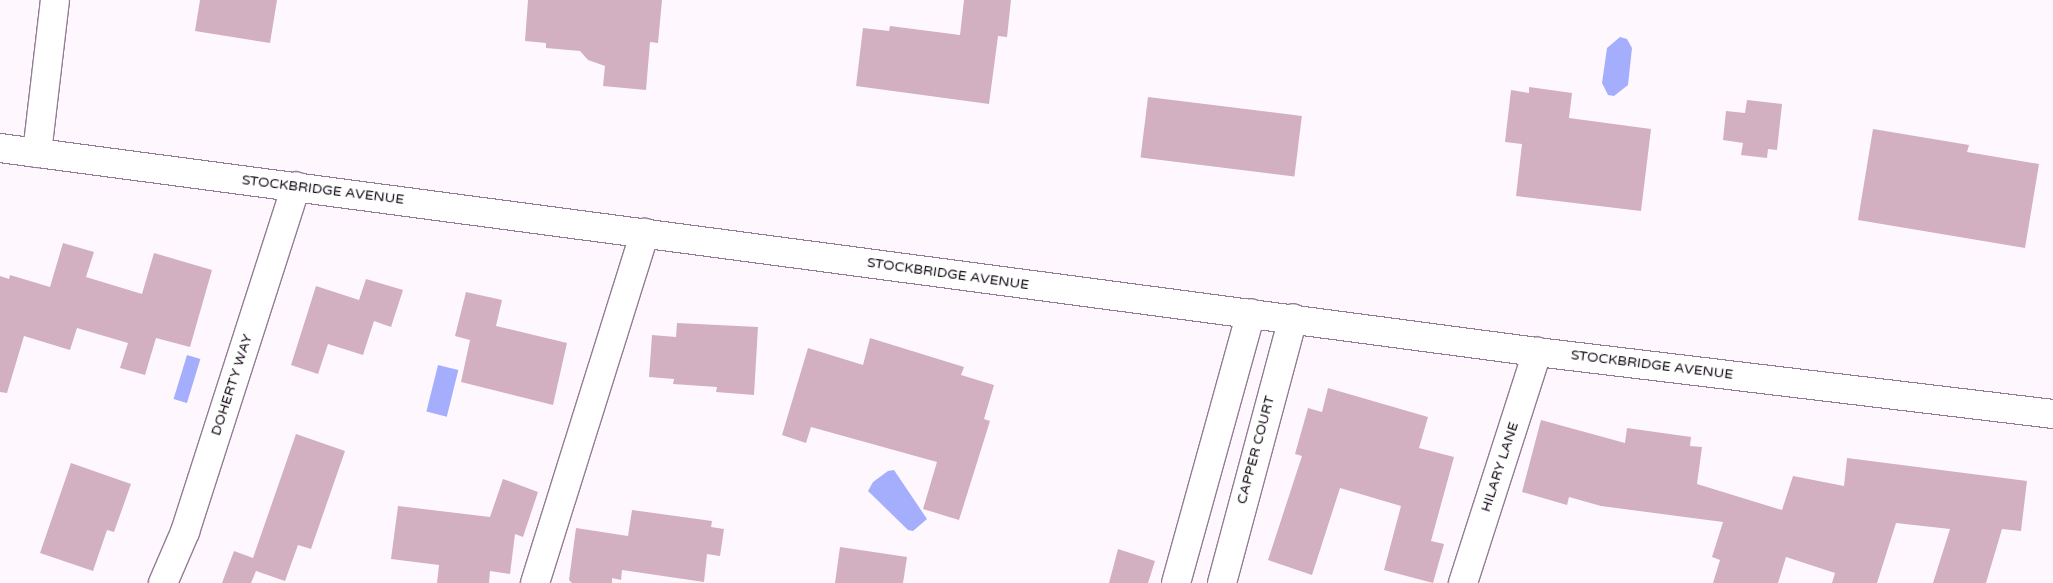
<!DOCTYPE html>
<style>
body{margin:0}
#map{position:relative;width:2053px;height:583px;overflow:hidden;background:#fef8fe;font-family:"Varela Round",sans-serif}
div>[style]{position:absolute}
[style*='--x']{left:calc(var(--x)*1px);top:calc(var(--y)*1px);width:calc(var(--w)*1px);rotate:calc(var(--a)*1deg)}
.water>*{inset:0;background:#a5aefc;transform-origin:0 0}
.building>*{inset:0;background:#d2afc1;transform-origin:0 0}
.roads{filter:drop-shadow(1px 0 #937b95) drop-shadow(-1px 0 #937b95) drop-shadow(0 1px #937b95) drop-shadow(0 -1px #937b95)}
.minor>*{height:28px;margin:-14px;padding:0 14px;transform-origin:14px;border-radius:14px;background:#fff}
.tertiary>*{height:28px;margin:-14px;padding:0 14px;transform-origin:14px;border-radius:14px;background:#fff}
span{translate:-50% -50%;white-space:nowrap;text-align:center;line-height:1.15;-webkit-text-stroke:4.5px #fff;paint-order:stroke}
.street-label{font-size:14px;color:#160d17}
</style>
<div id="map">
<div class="water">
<i style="clip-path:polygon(1620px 37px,1627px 39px,1632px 48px,1628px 85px,1614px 96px,1608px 95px,1602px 83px,1607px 48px)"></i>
<i style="left:187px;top:355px;width:14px;height:46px;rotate:17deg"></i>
<i style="left:438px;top:365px;width:21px;height:48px;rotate:14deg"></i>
<i style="clip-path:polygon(894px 470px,927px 519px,913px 531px,908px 530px,868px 491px,873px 482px,888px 471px)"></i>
</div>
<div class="building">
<i style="clip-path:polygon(200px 0,277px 0,270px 43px,195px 31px)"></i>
<i style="clip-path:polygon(528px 0,662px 0,658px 43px,650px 42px,646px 90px,603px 86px,605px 66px,588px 60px,580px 51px,546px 48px,546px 43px,525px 41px)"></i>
<i style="clip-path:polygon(964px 0,1011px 0,1007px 37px,998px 36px,989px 104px,856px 86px,863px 28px,889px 31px,890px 26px,960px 35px)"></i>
<i style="clip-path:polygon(1529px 87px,1572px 93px,1569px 118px,1651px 129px,1641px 211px,1516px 196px,1522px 144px,1505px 142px,1511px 90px,1529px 93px)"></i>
<i style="left:1148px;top:97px;width:155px;height:61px;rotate:7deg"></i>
<i style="clip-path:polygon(1747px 100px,1782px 104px,1777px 150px,1768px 149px,1767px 158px,1741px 155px,1743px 143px,1723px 140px,1726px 111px,1745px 113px)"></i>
<i style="clip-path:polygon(1873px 129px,1969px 145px,1967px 152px,2039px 164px,2025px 248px,1858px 220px)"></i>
<i style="clip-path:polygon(63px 243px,94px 252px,86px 277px,142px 294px,154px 253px,212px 270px,190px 347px,156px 338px,145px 375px,120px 368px,128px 343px,77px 328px,70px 350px,24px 336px,7px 393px,0 392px,0 276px,9px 279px,10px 275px,50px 287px)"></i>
<i style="clip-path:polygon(366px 279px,403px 290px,391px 327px,374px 321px,363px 355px,328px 344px,318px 374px,291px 365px,316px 286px,359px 300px)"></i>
<i style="clip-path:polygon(466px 292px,502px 300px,496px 326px,567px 343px,553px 405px,461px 382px,470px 340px,455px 336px)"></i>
<i style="clip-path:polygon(677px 323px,758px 327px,754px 395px,716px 392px,717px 387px,673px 384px,674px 379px,649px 377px,652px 335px,676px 337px)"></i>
<i style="clip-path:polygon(870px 338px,964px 367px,961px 375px,994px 385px,984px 419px,990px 421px,959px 520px,923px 509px,937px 462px,811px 427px,806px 443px,782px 435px,808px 348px,863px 365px)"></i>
<i style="clip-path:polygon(1328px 388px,1428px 417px,1419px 448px,1454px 457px,1431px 541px,1444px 544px,1433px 583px,1384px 570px,1401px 506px,1340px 488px,1312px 575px,1268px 560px,1302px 456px,1295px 454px,1308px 408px,1322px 412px)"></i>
<i style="clip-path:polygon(1541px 420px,1625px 443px,1627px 428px,1691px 437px,1690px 446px,1702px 447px,1697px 484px,1782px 510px,1793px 476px,1844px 486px,1847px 458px,2027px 481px,2021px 531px,2002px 529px,1986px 583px,1933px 583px,1950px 529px,1896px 523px,1877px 583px,1832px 583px,1835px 573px,1786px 557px,1778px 583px,1713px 583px,1720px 560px,1712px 557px,1723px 522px,1601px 506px,1569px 497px,1567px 505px,1522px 492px)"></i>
<i style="clip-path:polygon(296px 434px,345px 451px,311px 549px,298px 545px,285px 581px,256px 571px,251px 583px,222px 583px,234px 551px,253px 558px)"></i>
<i style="clip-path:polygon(71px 463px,131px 484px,114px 532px,107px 530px,93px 571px,40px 553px)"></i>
<i style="clip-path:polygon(503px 479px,538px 492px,523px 537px,515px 534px,510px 574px,490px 571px,489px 583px,437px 583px,439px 565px,391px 559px,398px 506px,490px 517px)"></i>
<i style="clip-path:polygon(632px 510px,712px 521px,711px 527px,724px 529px,720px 556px,707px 554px,704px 582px,622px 570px,621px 580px,612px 578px,612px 583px,572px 583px,569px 580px,576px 528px,628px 536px)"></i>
<i style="clip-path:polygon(840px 547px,907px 557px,903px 583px,835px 583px)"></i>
<i style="clip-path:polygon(1118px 549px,1155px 561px,1148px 583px,1109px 583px)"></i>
</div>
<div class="roads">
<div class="minor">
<i style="--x:37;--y:153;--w:154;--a:-83.3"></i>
<i style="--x:163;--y:583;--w:56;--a:-66.7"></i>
<i style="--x:185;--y:532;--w:363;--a:-72.2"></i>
<i style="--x:535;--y:583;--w:367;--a:-72.6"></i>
<i style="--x:1176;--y:583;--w:280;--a:-74.5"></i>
<i style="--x:1222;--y:583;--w:274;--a:-75"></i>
<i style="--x:1463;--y:583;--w:243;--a:-72.2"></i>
</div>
<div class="tertiary">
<i style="--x:0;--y:148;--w:1550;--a:7.56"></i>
<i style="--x:1537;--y:352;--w:520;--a:6.85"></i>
</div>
</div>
<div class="street-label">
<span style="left:323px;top:190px;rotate:7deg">STOCKBRIDGE AVENUE</span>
<span style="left:948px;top:274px;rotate:8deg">STOCKBRIDGE AVENUE</span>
<span style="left:1652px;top:365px;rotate:7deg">STOCKBRIDGE AVENUE</span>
<span style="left:232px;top:385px;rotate:-72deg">DOHERTY WAY</span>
<span style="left:1256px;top:450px;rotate:-75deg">CAPPER COURT</span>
<span style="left:1500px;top:467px;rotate:-72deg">HILARY LANE</span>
</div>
</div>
